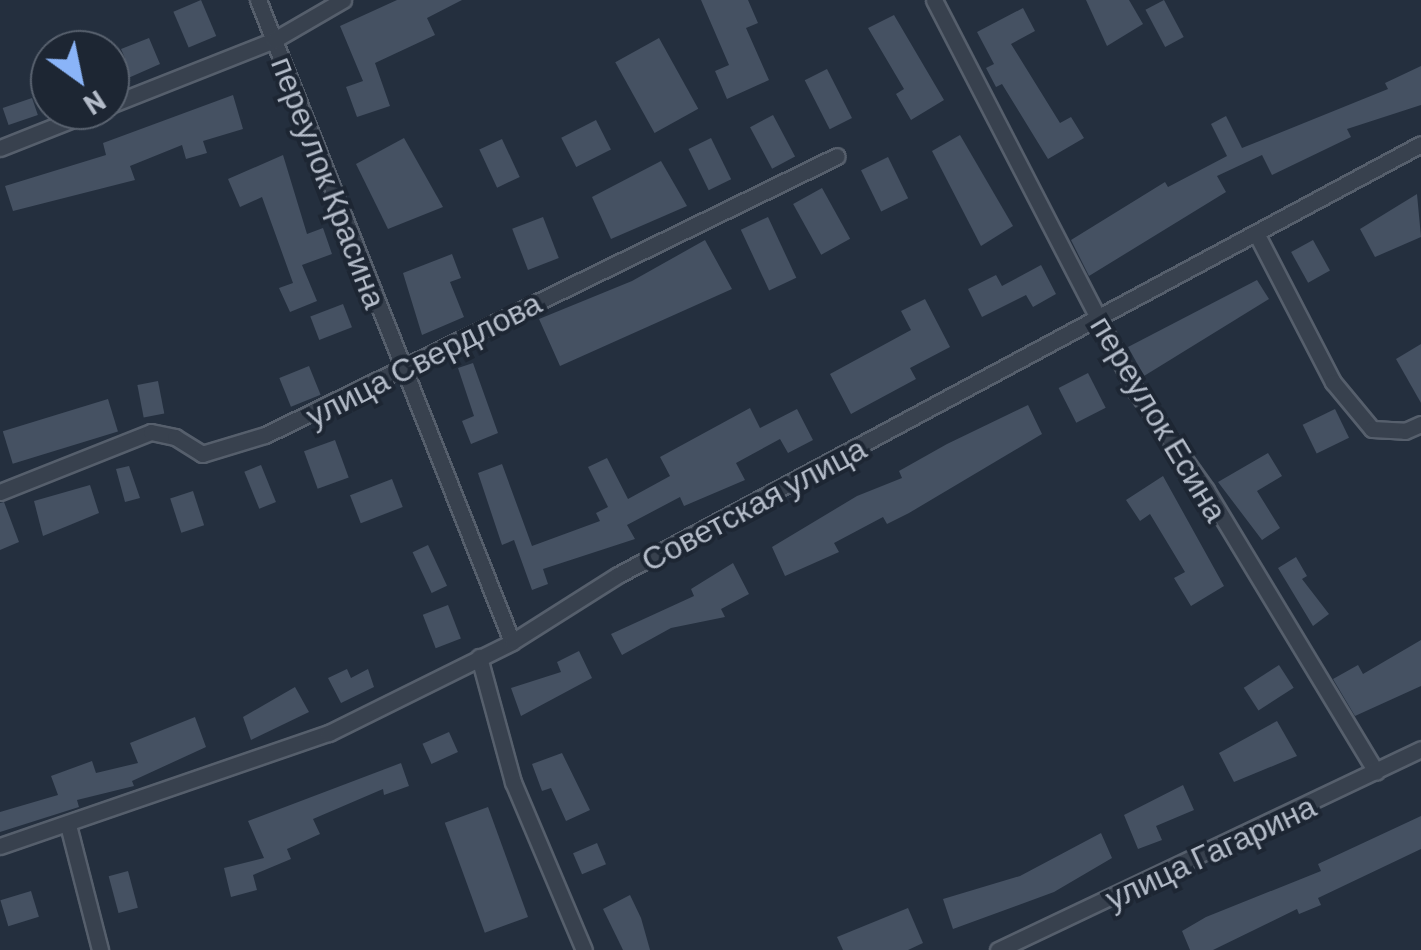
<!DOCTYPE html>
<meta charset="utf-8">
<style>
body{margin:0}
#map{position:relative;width:1421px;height:950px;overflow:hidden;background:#242f3e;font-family:Barlow,sans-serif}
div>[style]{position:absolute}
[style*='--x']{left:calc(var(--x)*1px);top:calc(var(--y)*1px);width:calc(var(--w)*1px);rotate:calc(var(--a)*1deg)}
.building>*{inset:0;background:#455162;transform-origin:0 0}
.roads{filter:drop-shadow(2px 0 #565f6c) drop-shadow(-2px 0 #565f6c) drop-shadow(0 2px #565f6c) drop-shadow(0 -2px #565f6c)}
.minor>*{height:15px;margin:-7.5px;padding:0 7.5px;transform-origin:7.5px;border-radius:7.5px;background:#38414e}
span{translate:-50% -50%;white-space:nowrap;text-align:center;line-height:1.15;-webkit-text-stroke:8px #1d2633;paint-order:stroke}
.street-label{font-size:32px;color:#b4bcc9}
.north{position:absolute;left:30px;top:30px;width:100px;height:100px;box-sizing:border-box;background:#1d2633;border:2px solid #59626f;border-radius:50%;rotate:147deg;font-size:28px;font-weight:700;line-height:40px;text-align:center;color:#b4bcc9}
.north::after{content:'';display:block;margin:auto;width:35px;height:45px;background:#8ab4f8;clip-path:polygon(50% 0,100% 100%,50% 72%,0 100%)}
</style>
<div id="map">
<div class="building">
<i style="left:201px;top:0;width:39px;height:30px;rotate:67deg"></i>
<i style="clip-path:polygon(397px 0,462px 0,427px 18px,435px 35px,375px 63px,390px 106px,357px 117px,346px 87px,363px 81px,340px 26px)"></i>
<i style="clip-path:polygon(701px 0,748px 0,758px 23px,746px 28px,769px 80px,727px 99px,715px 71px,729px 65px)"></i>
<i style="clip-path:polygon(1086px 0,1129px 0,1143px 24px,1107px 46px)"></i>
<i style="left:1164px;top:0;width:42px;height:21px;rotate:62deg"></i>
<i style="clip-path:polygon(1023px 8px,1035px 31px,1011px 44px,1060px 123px,1071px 117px,1084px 138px,1048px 159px,1002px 84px,996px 87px,986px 68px,994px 64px,977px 32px)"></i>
<i style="clip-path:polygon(894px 15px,944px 100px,911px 120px,896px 94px,904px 89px,868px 28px)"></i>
<i style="clip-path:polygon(149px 38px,160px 64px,110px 86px,110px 65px,125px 58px,121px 49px)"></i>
<i style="left:659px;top:38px;width:81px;height:50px;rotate:61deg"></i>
<i style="clip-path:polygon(1421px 66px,1421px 105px,1347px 129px,1351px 137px,1272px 175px,1262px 155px,1217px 176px,1226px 192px,1089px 276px,1071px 240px,1165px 182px,1168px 187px,1227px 156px,1211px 124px,1226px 116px,1242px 148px,1388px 89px,1385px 83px)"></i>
<i style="left:827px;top:69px;width:55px;height:25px;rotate:63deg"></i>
<i style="clip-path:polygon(233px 95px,243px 129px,203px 141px,207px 153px,186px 159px,182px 145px,130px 166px,135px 180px,13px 211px,5px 186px,106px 155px,103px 143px)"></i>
<i style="left:32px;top:98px;width:18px;height:31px;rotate:71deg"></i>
<i style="left:773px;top:115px;width:47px;height:26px;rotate:62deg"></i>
<i style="left:596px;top:120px;width:33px;height:39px;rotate:63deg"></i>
<i style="clip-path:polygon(960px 135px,1013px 226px,981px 246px,932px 151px)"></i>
<i style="clip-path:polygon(404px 138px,443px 207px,388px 229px,356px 164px)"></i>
<i style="left:711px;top:138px;width:46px;height:25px;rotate:64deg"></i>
<i style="left:502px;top:139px;width:42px;height:25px;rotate:65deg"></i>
<i style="clip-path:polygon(283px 155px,307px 234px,323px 228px,332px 254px,302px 265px,317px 301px,290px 312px,279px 288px,293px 283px,262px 197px,240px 207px,228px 179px)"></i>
<i style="left:888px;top:157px;width:46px;height:30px;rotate:64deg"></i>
<i style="clip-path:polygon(661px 161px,687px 206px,611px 239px,592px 197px)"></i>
<i style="left:822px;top:188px;width:58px;height:33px;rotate:61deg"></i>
<i style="clip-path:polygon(1417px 194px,1421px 237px,1375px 257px,1360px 229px)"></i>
<i style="left:543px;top:217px;width:44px;height:33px;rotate:69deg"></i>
<i style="left:768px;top:217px;width:67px;height:30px;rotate:65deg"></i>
<i style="clip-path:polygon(705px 240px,732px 289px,560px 366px,539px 319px,632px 281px)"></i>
<i style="left:1313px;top:240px;width:35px;height:25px;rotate:61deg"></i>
<i style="clip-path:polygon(452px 254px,461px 278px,450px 282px,464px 317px,422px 335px,403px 273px)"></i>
<i style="clip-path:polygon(1041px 265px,1056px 294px,1033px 307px,1026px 295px,982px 317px,968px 289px,996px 275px,1002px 286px)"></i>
<i style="clip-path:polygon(1257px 280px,1269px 299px,1144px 376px,1128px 347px)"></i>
<i style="clip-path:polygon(925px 299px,950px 347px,910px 368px,916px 379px,851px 414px,830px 374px,911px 330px,901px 311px)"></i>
<i style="left:343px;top:304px;width:25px;height:35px;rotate:69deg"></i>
<i style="clip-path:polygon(1421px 344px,1421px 403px,1396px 359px)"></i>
<i style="clip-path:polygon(473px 363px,498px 433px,471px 444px,462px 421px,474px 416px,458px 368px)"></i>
<i style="left:309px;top:366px;width:31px;height:32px;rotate:68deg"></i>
<i style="left:1088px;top:373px;width:39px;height:33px;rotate:63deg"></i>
<i style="left:158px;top:381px;width:33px;height:21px;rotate:79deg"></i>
<i style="left:108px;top:399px;width:34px;height:110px;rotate:73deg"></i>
<i style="clip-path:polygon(1028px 405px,1042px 434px,909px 513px,887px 524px,883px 517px,834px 543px,839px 552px,785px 576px,772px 547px,857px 496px,902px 478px,899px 471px,947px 444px)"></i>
<i style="clip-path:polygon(750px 408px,760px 428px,797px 409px,813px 440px,788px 453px,780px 439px,736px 463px,745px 480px,684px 506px,680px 497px,627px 525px,635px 539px,543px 569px,548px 584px,532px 590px,514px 540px,502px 545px,478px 473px,502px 464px,532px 546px,600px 521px,596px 513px,608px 507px,588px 467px,607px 458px,628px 499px,670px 476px,660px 457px)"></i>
<i style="left:1335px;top:409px;width:32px;height:36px;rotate:64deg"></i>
<i style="left:335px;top:440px;width:40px;height:33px;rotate:70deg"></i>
<i style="clip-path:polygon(1268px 453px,1282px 476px,1257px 491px,1280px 528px,1262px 540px,1218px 482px)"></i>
<i style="left:261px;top:465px;width:40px;height:18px;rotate:68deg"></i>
<i style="clip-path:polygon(129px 466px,140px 498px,125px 502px,116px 469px)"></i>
<i style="clip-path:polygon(1163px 476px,1224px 586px,1191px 606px,1174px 578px,1185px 572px,1150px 514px,1140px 521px,1126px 500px)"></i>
<i style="left:392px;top:479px;width:30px;height:45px;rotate:69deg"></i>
<i style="clip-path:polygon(90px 485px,99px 513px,43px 536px,34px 501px)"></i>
<i style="left:193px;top:491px;width:36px;height:24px;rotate:72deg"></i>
<i style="clip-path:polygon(4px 502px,19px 542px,0 550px,0 503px)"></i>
<i style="left:428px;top:545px;width:45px;height:17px;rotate:65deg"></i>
<i style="clip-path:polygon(1296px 557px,1307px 576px,1302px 579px,1329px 614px,1313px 626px,1278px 568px)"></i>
<i style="clip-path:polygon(733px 563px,749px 594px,721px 609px,725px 617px,671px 628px,622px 655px,611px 634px,694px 596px,691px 589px)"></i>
<i style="left:448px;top:605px;width:36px;height:27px;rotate:69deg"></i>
<i style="clip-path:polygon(1421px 640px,1421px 686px,1355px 716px,1333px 679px,1358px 665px,1363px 674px)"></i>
<i style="clip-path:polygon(579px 651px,592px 678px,521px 716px,511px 688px,561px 672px,557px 662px)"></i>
<i style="left:1279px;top:665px;width:27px;height:42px;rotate:57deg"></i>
<i style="clip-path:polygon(347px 669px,351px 678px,368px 669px,374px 687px,341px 703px,328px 678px)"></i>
<i style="clip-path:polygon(295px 687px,309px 712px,251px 740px,243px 717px)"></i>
<i style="clip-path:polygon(195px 717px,206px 747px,132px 781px,134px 786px,77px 800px,79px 807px,0 832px,0 812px,58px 795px,51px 776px,92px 761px,96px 773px,138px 763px,130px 743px)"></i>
<i style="clip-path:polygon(1277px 721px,1297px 756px,1234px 782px,1219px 753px)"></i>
<i style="left:449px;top:732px;width:22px;height:29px;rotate:66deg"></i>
<i style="clip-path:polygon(562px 753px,590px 810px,566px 821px,551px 788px,542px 791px,532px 764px)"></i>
<i style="clip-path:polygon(401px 763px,409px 786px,384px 795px,383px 789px,313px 819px,320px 834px,287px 849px,291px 859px,253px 875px,257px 890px,231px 897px,224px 868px,264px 858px,248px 821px)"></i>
<i style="clip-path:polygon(1183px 785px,1194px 810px,1156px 826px,1162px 840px,1138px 849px,1124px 815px)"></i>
<i style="left:488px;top:807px;width:117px;height:46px;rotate:70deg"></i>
<i style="clip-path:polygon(1421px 816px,1421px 849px,1318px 898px,1321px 905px,1299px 914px,1297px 909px,1213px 950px,1190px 950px,1182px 931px,1206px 917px,1321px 871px,1318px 864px)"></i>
<i style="clip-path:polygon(1101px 833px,1112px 858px,1054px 892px,953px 929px,943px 899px,1020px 876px)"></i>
<i style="left:597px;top:843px;width:23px;height:26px;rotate:67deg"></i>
<i style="left:128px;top:871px;width:38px;height:20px;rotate:75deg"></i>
<i style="left:31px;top:891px;width:27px;height:32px;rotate:73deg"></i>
<i style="clip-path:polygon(630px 895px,641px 918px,650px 950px,623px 950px,603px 909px)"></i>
<i style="clip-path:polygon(908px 908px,923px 943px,908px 950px,843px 950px,837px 937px)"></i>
</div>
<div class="roads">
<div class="minor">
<i style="--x:258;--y:0;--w:690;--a:68.41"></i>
<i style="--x:934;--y:0;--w:440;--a:62.7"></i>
<i style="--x:1136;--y:391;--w:121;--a:54.7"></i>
<i style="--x:1206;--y:490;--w:329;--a:58.9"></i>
<i style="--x:110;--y:105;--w:176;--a:-21.6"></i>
<i style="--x:274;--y:40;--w:80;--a:-30.1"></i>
<i style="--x:0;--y:148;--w:103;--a:-21.6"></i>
<i style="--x:1256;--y:233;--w:168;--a:62.7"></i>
<i style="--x:1333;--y:382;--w:61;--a:50.3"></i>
<i style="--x:1372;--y:429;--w:33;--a:3"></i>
<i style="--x:1405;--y:431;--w:17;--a:-24"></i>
<i style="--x:0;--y:492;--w:162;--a:-21.7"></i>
<i style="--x:151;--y:432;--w:25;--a:12"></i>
<i style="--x:175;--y:437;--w:32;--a:32"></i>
<i style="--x:202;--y:454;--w:66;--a:-16.8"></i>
<i style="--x:265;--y:435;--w:636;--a:-26"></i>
<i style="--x:479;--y:657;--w:130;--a:74.8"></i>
<i style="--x:513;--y:782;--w:182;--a:67.1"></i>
<i style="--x:68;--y:825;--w:129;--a:75.6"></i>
<i style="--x:0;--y:846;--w:348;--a:-19"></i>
<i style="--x:329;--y:733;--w:204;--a:-26.4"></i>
<i style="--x:512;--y:642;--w:125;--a:-32.3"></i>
<i style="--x:618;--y:575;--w:911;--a:-28.22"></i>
<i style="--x:998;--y:950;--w:468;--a:-25.4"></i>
</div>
</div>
<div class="street-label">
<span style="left:330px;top:182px;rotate:69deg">переулок Красина</span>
<span style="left:423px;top:358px;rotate:-27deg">улица Свердлова</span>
<span style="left:1160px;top:418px;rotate:59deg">переулок Есина</span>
<span style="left:753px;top:503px;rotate:-28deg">Советская улица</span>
<span style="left:1210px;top:851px;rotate:-25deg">улица Гагарина</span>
</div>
<div class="north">N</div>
</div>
